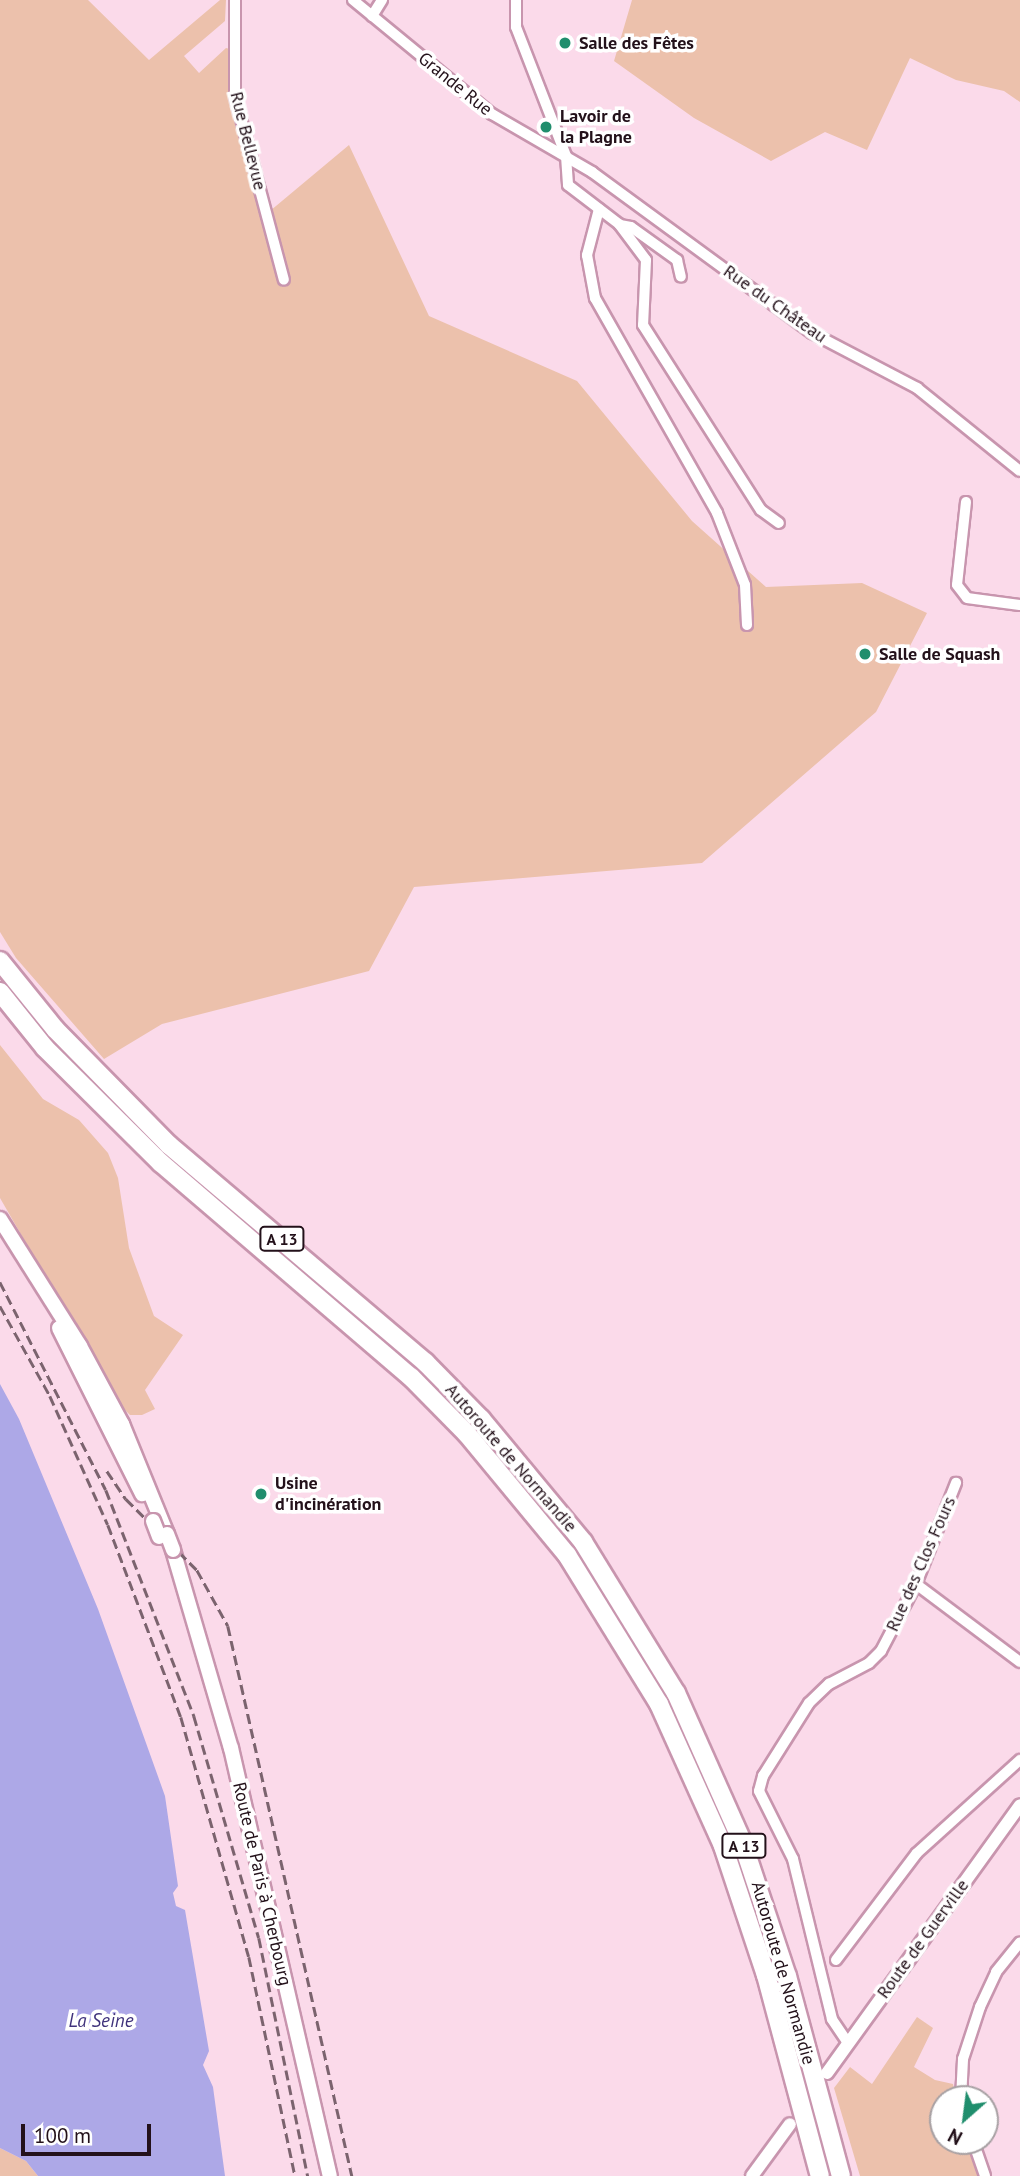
<!DOCTYPE html>
<meta charset="utf-8">
<style>
body{margin:0}
#map{position:relative;width:1020px;height:2176px;overflow:hidden;background:#fbdaea;font-family:"PT Sans",sans-serif}
div>[style]{position:absolute}
[style*='--x']{left:calc(var(--x)*1px);top:calc(var(--y)*1px);width:calc(var(--w)*1px);rotate:calc(var(--a)*1deg)}
.green>*{inset:0;background:#ecc1ac}
.water>*{inset:0;background:#ada8e7}
.roads{filter:drop-shadow(2px 0 #c895ae) drop-shadow(-2px 0 #c895ae) drop-shadow(0 2px #c895ae) drop-shadow(0 -2px #c895ae)}
.minor>*{height:10px;margin:-5px;padding:0 5px;transform-origin:5px;border-radius:5px;background:#fff}
.tertiary>*{height:12px;margin:-6px;padding:0 6px;transform-origin:6px;border-radius:6px;background:#fff}
.secondary>*{height:14px;margin:-7px;padding:0 7px;transform-origin:7px;border-radius:7px;background:#fff}
.motorway>*{height:18px;margin:-9px;padding:0 9px;transform-origin:9px;border-radius:9px;background:#fff}
.rail>*{height:2.5px;margin-top:-1.25px;transform-origin:0;background:repeating-linear-gradient(90deg,#7b636e 0 10px,transparent 0 15px)}
.bridges{filter:drop-shadow(2px 0 #c895ae) drop-shadow(-2px 0 #c895ae) drop-shadow(0 2px #c895ae) drop-shadow(0 -2px #c895ae)}
.secondary-bridge>*{height:14px;margin:-7px;padding:0 7px;transform-origin:7px;border-radius:7px;background:#fff}
.dots>*{width:19px;height:19px;translate:-50% -50%;box-sizing:border-box;border:4px solid #fff;border-radius:50%}
span{translate:-50% -50%;white-space:nowrap;text-align:center;line-height:1.15;-webkit-text-stroke:7px #fff;paint-order:stroke}
.shield-label span{padding:2px 5px;background:#fff;border:2px solid;border-radius:5px;-webkit-text-stroke-width:0}
.shield-label{font-size:16px;color:#23111a;font-weight:700}
.poi-label{font-size:18px;color:#23111a;font-weight:700}
.left{translate:0 -50%;text-align:left}
.street-label{font-size:18px;color:#23111a}
.water-label{font-size:19px;color:#40337c;font-style:italic}
.north{position:absolute;left:929px;top:2085px;width:70px;height:70px;box-sizing:border-box;background:#fff;border:2px solid #a7a0a3;border-radius:50%;rotate:208deg;font-size:19px;font-weight:700;line-height:28px;text-align:center;color:#23111a}
.north::after{content:'';display:block;margin:auto;width:24px;height:32px;background:#208e6d;clip-path:polygon(50% 0,100% 100%,50% 72%,0 100%)}
.scale{position:absolute;left:21px;top:2124px;width:130px;height:32px;box-sizing:border-box;border:4px solid #23111a;border-top:0;padding-left:9px;font-size:21px;line-height:24px;white-space:nowrap;color:#23111a;-webkit-text-stroke:5px #fff;paint-order:stroke}
</style>
<div id="map">
<div class="green">
<i style="clip-path:polygon(0 0,88px 0,149px 60px,220px 0,226px 0,225px 21px,184px 56px,199px 73px,226px 48px,234px 50px,238px 90px,270px 211px,349px 145px,429px 316px,577px 381px,692px 521px,766px 587px,862px 583px,927px 613px,876px 712px,702px 863px,414px 887px,369px 971px,162px 1024px,104px 1059px,16px 958px,0 932px)"></i>
<i style="clip-path:polygon(632px 0,1020px 0,1020px 102px,1004px 91px,956px 80px,910px 58px,867px 150px,825px 132px,771px 161px,694px 118px,614px 61px)"></i>
<i style="clip-path:polygon(0 1045px,43px 1099px,79px 1120px,108px 1153px,118px 1178px,129px 1248px,154px 1316px,183px 1335px,145px 1390px,155px 1409px,142px 1415px,130px 1415px,119px 1404px,0 1198px)"></i>
<i style="clip-path:polygon(917px 2017px,933px 2028px,914px 2067px,935px 2080px,953px 2084px,956px 2099px,943px 2099px,943px 2141px,967px 2141px,979px 2176px,860px 2176px,834px 2088px,850px 2067px,872px 2084px)"></i>
<i style="clip-path:polygon(0 2148px,26px 2161px,38px 2176px,0 2176px)"></i>
</div>
<div class="water">
<i style="clip-path:polygon(0 1384px,19px 1419px,98px 1609px,165px 1796px,178px 1886px,173px 1893px,176px 1906px,185px 1910px,209px 2051px,203px 2065px,213px 2087px,225px 2176px,38px 2176px,26px 2161px,0 2148px)"></i>
</div>
<div class="roads">
<div class="minor">
<i style="--x:235;--y:0;--w:96;--a:90"></i>
<i style="--x:235;--y:96;--w:190;--a:75.1"></i>
<i style="--x:353;--y:0;--w:180;--a:39.4"></i>
<i style="--x:492;--y:114;--w:116;--a:30.1"></i>
<i style="--x:592;--y:172;--w:273;--a:36.2"></i>
<i style="--x:812;--y:333;--w:119;--a:27.6"></i>
<i style="--x:917;--y:388;--w:132;--a:38.9"></i>
<i style="--x:516;--y:0;--w:27;--a:90"></i>
<i style="--x:516;--y:27;--w:138;--a:68.8"></i>
<i style="--x:566;--y:156;--w:29;--a:86"></i>
<i style="--x:568;--y:185;--w:64;--a:37.4"></i>
<i style="--x:619;--y:224;--w:45;--a:53.1"></i>
<i style="--x:646;--y:260;--w:65;--a:92.6"></i>
<i style="--x:643;--y:325;--w:219;--a:57.5"></i>
<i style="--x:761;--y:510;--w:22;--a:36"></i>
<i style="--x:372;--y:16;--w:19;--a:-58"></i>
<i style="--x:599;--y:209;--w:48;--a:104.6"></i>
<i style="--x:587;--y:255;--w:44;--a:79.5"></i>
<i style="--x:595;--y:298;--w:247;--a:60.4"></i>
<i style="--x:717;--y:513;--w:77;--a:68.7"></i>
<i style="--x:745;--y:585;--w:40;--a:87.1"></i>
<i style="--x:620;--y:225;--w:11;--a:10"></i>
<i style="--x:631;--y:227;--w:57;--a:35.7"></i>
<i style="--x:677;--y:260;--w:17;--a:77"></i>
<i style="--x:966;--y:502;--w:83;--a:96.2"></i>
<i style="--x:957;--y:585;--w:16;--a:52"></i>
<i style="--x:967;--y:598;--w:53;--a:7.5"></i>
<i style="--x:916;--y:1584;--w:130;--a:36.9"></i>
<i style="--x:836;--y:1960;--w:134;--a:-52.9"></i>
<i style="--x:917;--y:1853;--w:139;--a:-42.1"></i>
<i style="--x:848;--y:2043;--w:29;--a:-124"></i>
<i style="--x:832;--y:2019;--w:165;--a:-103.7"></i>
<i style="--x:793;--y:1859;--w:76;--a:-116.6"></i>
<i style="--x:759;--y:1791;--w:16;--a:-75"></i>
<i style="--x:763;--y:1776;--w:86;--a:-57.8"></i>
<i style="--x:809;--y:1703;--w:28;--a:-44"></i>
<i style="--x:829;--y:1684;--w:45;--a:-27.7"></i>
<i style="--x:869;--y:1663;--w:17;--a:-45"></i>
<i style="--x:881;--y:1651;--w:76;--a:-62.4"></i>
<i style="--x:916;--y:1584;--w:109;--a:-68.4"></i>
<i style="--x:961;--y:2099;--w:40;--a:-87.1"></i>
<i style="--x:963;--y:2059;--w:55;--a:-71.9"></i>
<i style="--x:980;--y:2007;--w:38;--a:-65"></i>
<i style="--x:996;--y:1972;--w:38;--a:-51"></i>
<i style="--x:973;--y:2141;--w:37;--a:71"></i>
</div>
<div class="tertiary">
<i style="--x:827;--y:2073;--w:330;--a:-54.2"></i>
<i style="--x:752;--y:2176;--w:64;--a:-53.8"></i>
</div>
<div class="secondary">
<i style="--x:0;--y:1219;--w:150;--a:57.8"></i>
<i style="--x:80;--y:1346;--w:89;--a:61.7"></i>
<i style="--x:122;--y:1424;--w:119;--a:67.8"></i>
<i style="--x:59;--y:1328;--w:186;--a:63.4"></i>
<i style="--x:173;--y:1550;--w:206;--a:73.7"></i>
<i style="--x:231;--y:1748;--w:439;--a:77"></i>
</div>
<div class="motorway">
<i style="--x:0;--y:961;--w:87;--a:51"></i>
<i style="--x:55;--y:1029;--w:163;--a:45.5"></i>
<i style="--x:169;--y:1145;--w:336;--a:40.3"></i>
<i style="--x:425;--y:1362;--w:80;--a:45.5"></i>
<i style="--x:481;--y:1419;--w:160;--a:50.3"></i>
<i style="--x:583;--y:1542;--w:177;--a:58.4"></i>
<i style="--x:676;--y:1693;--w:162;--a:66"></i>
<i style="--x:742;--y:1841;--w:142;--a:71.6"></i>
<i style="--x:787;--y:1976;--w:207;--a:74.9"></i>
<i style="--x:0;--y:992;--w:72;--a:51.2"></i>
<i style="--x:45;--y:1048;--w:163;--a:44.8"></i>
<i style="--x:161;--y:1163;--w:329;--a:40.6"></i>
<i style="--x:411;--y:1377;--w:80;--a:45.5"></i>
<i style="--x:467;--y:1434;--w:157;--a:50.4"></i>
<i style="--x:567;--y:1555;--w:175;--a:58.3"></i>
<i style="--x:659;--y:1704;--w:156;--a:65.7"></i>
<i style="--x:723;--y:1846;--w:136;--a:71.6"></i>
<i style="--x:766;--y:1975;--w:208;--a:75"></i>
</div>
</div>
<div class="rail">
<i style="--x:0;--y:1282;--w:233;--a:63"></i>
<i style="--x:106;--y:1490;--w:243;--a:68.7"></i>
<i style="--x:194;--y:1716;--w:231;--a:73.7"></i>
<i style="--x:259;--y:1938;--w:243;--a:78.4"></i>
<i style="--x:0;--y:1306;--w:103;--a:60.9"></i>
<i style="--x:50;--y:1396;--w:141;--a:65.8"></i>
<i style="--x:108;--y:1525;--w:205;--a:69.2"></i>
<i style="--x:181;--y:1717;--w:249;--a:74.2"></i>
<i style="--x:249;--y:1957;--w:224;--a:78.1"></i>
<i style="--x:107;--y:1471;--w:34;--a:56"></i>
<i style="--x:126;--y:1499;--w:100;--a:45"></i>
<i style="--x:197;--y:1570;--w:64;--a:61"></i>
<i style="--x:228;--y:1626;--w:564;--a:77.29"></i>
</div>
<div class="bridges">
<div class="secondary-bridge">
<i style="--x:153;--y:1521;--w:17;--a:69"></i>
<i style="--x:167;--y:1534;--w:17;--a:69"></i>
</div>
</div>
<div class="dots">
<i style="left:565px;top:43px;background:#208e6d"></i>
<i style="left:546px;top:127px;background:#208e6d"></i>
<i style="left:865px;top:654px;background:#208e6d"></i>
<i style="left:261px;top:1494px;background:#208e6d"></i>
</div>
<div class="shield-label">
<span style="left:282px;top:1239px">A 13</span>
<span style="left:744px;top:1846px">A 13</span>
</div>
<div class="poi-label">
<span class="left" style="left:579px;top:43px">Salle des Fêtes</span>
<span class="left" style="left:560px;top:127px">Lavoir de<br>la Plagne</span>
<span class="left" style="left:879px;top:654px">Salle de Squash</span>
<span class="left" style="left:275px;top:1494px">Usine<br>d'incinération</span>
</div>
<div class="street-label">
<span style="left:455px;top:84px;rotate:39deg">Grande Rue</span>
<span style="left:248px;top:141px;rotate:76deg">Rue Bellevue</span>
<span style="left:775px;top:304px;rotate:35deg">Rue du Château</span>
<span style="left:511px;top:1458px;rotate:49deg">Autoroute de Normandie</span>
<span style="left:921px;top:1564px;rotate:-66deg">Rue des Clos Fours</span>
<span style="left:262px;top:1884px;rotate:77deg">Route de Paris à Cherbourg</span>
<span style="left:923px;top:1939px;rotate:-54deg">Route de Guerville</span>
<span style="left:783px;top:1973px;rotate:74deg">Autoroute de Normandie</span>
</div>
<div class="water-label">
<span style="left:101px;top:2021px">La Seine</span>
</div>
<div class="north">N</div>
<div class="scale">100 m</div>
</div>
